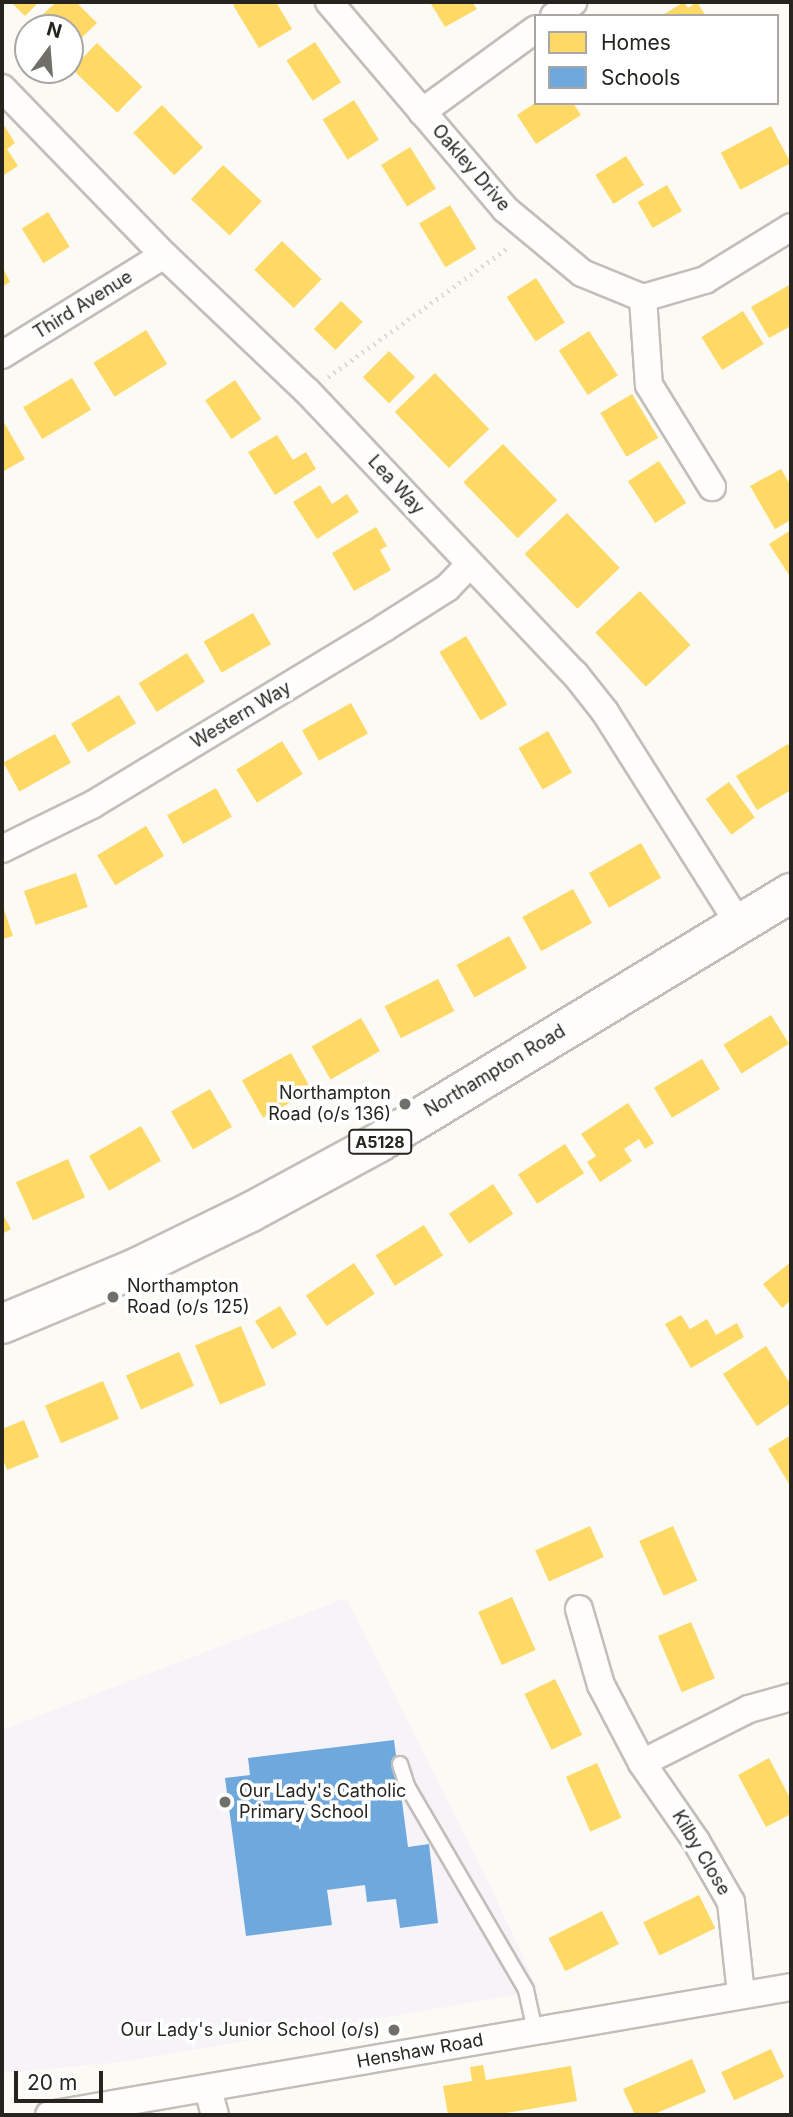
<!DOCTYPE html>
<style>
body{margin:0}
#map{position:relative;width:793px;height:2117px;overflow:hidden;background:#fcfaf4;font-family:Inter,sans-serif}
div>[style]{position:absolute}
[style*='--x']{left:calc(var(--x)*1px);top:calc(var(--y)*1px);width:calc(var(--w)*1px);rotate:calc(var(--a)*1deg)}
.education>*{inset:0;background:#f6f4f9}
.homes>*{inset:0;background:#ffd966;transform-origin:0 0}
.schools>*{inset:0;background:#6fa8dc}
.path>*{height:4.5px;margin-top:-2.25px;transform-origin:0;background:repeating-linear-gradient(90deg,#dcdbd9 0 2px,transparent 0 7px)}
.roads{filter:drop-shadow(2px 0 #c1bfba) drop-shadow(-2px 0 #c1bfba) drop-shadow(0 2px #c1bfba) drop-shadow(0 -2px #c1bfba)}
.service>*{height:14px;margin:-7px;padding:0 7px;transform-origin:7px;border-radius:7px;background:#fffefd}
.minor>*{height:26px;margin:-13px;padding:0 13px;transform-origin:13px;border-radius:13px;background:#fffefd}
.primary>*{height:38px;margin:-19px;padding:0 19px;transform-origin:19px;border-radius:19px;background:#fffefd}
.dots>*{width:19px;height:19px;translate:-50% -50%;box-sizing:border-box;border:4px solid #fff;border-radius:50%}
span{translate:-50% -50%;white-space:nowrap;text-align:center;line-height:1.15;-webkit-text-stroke:7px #fff;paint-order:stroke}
.shield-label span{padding:2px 5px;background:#fff;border:2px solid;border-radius:5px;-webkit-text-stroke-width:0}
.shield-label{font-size:16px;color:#26241f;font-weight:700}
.street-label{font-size:18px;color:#26241f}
.poi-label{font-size:18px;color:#26241f}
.right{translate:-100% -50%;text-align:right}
.left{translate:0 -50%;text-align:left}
.frame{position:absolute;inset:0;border:4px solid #26241f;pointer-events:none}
.legend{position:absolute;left:534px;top:14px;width:245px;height:91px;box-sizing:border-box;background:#fff;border:2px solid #a8a7a5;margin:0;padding:9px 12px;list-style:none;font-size:21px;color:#26241f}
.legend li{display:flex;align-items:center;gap:14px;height:35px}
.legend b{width:35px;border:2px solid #a8a7a5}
.north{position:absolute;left:14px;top:14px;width:70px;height:70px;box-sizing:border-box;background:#fff;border:2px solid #a8a7a5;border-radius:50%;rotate:16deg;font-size:19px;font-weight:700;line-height:28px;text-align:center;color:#26241f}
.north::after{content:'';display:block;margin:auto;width:24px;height:32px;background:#716f6a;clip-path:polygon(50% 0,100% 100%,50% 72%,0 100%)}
.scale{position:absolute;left:14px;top:2071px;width:89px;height:32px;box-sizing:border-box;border:4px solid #26241f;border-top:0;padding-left:9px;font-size:21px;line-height:24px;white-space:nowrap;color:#26241f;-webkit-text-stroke:5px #fff;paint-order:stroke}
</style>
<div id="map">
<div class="education">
<i style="clip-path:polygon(346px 1598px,485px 1875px,539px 1991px,122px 2062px,2px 2073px,2px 1730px)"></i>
</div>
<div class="homes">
<i style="clip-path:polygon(11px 2px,39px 2px,25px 16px)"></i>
<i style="clip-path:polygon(56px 2px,76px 2px,97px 23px,70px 49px,70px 28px,49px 28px,39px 18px)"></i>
<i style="clip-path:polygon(239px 2px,276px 2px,292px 29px,259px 48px,233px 5px)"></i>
<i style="clip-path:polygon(435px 2px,472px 2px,477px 9px,445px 27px,431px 4px)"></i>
<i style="clip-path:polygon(684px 2px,688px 8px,697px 2px,706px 16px,661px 16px)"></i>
<i style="left:315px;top:42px;width:48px;height:34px;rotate:57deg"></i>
<i style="left:97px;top:43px;width:63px;height:36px;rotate:44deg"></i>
<i style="left:354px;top:100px;width:47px;height:37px;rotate:58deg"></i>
<i style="clip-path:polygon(535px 103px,573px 103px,581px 115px,536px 144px,517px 115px)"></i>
<i style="left:162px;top:105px;width:59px;height:40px;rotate:46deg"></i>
<i style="clip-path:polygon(2px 122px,15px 143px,7px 149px,18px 166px,2px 176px)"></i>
<i style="left:771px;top:126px;width:42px;height:57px;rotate:62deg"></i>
<i style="left:410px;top:147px;width:49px;height:34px;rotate:58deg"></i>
<i style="left:626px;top:156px;width:34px;height:36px;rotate:58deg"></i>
<i style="left:223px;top:165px;width:53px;height:47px;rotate:43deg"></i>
<i style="left:667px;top:185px;width:30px;height:34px;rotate:60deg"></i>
<i style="left:450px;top:205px;width:51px;height:36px;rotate:59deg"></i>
<i style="left:48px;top:212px;width:41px;height:31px;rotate:58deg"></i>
<i style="left:282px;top:241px;width:55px;height:40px;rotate:44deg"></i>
<i style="clip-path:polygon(2px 266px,10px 282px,2px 287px)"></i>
<i style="left:536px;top:278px;width:53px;height:35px;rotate:57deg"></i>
<i style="clip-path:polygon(791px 284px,791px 326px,769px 338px,751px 307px)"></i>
<i style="left:341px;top:301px;width:30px;height:39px;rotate:44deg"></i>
<i style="left:743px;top:311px;width:39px;height:49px;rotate:58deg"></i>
<i style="left:146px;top:330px;width:40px;height:62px;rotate:58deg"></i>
<i style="left:589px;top:331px;width:53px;height:36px;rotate:57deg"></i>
<i style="left:389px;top:351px;width:37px;height:37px;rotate:45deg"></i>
<i style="left:435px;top:373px;width:78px;height:56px;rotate:46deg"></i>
<i style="left:72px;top:378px;width:37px;height:57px;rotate:59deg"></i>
<i style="left:235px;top:380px;width:47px;height:36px;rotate:56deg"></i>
<i style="left:632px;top:394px;width:51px;height:37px;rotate:59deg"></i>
<i style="clip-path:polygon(2px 419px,25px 459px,2px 472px)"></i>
<i style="clip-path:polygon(277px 435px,293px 460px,306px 452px,316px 469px,275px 495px,248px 452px)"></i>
<i style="left:503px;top:444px;width:78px;height:55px;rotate:46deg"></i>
<i style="left:659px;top:461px;width:50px;height:37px;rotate:57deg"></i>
<i style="clip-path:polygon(781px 469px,791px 486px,791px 520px,775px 529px,750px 486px)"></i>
<i style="clip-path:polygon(320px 485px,332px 504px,347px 494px,359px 512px,317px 539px,293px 502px)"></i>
<i style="left:567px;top:513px;width:76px;height:59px;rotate:46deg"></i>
<i style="clip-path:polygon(376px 527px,387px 546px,380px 550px,391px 570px,354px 591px,332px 553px)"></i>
<i style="clip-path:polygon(791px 530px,791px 578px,769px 544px)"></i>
<i style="left:640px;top:591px;width:74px;height:61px;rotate:47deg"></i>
<i style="left:253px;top:613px;width:36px;height:57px;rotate:60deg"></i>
<i style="left:466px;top:636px;width:80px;height:31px;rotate:59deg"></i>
<i style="left:187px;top:653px;width:34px;height:57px;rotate:58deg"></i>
<i style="left:119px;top:695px;width:33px;height:56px;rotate:59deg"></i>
<i style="left:351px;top:703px;width:35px;height:56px;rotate:61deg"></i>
<i style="left:548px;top:731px;width:48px;height:34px;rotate:60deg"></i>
<i style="left:55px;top:734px;width:33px;height:59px;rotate:61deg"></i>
<i style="left:282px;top:741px;width:39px;height:54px;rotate:58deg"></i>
<i style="clip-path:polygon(788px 744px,791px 749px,791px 790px,757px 810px,736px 776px)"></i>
<i style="left:729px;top:782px;width:44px;height:29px;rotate:54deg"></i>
<i style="left:216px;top:788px;width:33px;height:56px;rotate:61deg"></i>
<i style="left:146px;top:826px;width:35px;height:57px;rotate:59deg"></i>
<i style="left:641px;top:843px;width:40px;height:60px;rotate:60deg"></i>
<i style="left:76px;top:873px;width:36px;height:55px;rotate:71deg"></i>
<i style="left:573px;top:889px;width:39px;height:58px;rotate:61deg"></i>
<i style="clip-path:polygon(2px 904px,13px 936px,2px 939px)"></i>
<i style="left:509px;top:936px;width:37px;height:60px;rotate:61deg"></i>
<i style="left:438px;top:979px;width:36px;height:60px;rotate:63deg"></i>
<i style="left:771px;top:1015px;width:34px;height:56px;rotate:58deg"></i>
<i style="left:361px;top:1018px;width:38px;height:57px;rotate:60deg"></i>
<i style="left:291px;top:1053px;width:43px;height:56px;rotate:61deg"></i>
<i style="left:702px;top:1059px;width:35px;height:56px;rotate:59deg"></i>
<i style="left:210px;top:1089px;width:44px;height:45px;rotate:60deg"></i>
<i style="clip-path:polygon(628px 1103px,654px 1143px,645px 1149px,639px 1139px,624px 1149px,632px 1161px,600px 1182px,587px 1162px,596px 1156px,581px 1134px)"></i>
<i style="left:141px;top:1126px;width:40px;height:60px;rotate:60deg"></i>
<i style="left:565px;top:1144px;width:35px;height:56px;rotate:57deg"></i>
<i style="left:68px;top:1159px;width:42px;height:57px;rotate:66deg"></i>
<i style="left:493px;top:1184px;width:36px;height:53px;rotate:56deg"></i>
<i style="clip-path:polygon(2px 1213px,11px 1229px,2px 1234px)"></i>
<i style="left:424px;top:1225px;width:36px;height:57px;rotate:58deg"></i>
<i style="clip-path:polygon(791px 1262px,791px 1300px,782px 1308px,763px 1284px)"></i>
<i style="left:354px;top:1263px;width:37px;height:58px;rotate:56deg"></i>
<i style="left:280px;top:1306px;width:33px;height:29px;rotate:59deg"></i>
<i style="clip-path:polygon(681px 1315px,690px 1329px,707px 1319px,716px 1335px,737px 1323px,744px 1337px,691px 1368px,665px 1324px)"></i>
<i style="left:241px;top:1326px;width:64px;height:50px;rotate:67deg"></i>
<i style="clip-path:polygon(766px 1346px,791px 1385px,791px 1403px,757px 1426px,723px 1374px)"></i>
<i style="left:179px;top:1352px;width:37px;height:58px;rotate:66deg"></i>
<i style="left:103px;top:1381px;width:41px;height:63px;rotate:67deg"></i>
<i style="clip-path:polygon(24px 1420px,39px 1457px,7px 1470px,2px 1457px,2px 1429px)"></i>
<i style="clip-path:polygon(791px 1435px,791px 1487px,768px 1449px)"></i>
<i style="left:590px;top:1526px;width:34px;height:60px;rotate:66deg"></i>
<i style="left:673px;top:1526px;width:60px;height:37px;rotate:66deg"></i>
<i style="left:512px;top:1597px;width:58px;height:37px;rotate:66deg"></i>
<i style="left:691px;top:1622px;width:61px;height:36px;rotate:67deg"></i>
<i style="left:555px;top:1679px;width:62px;height:34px;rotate:64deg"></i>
<i style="clip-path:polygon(769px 1758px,791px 1800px,791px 1814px,766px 1827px,738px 1775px)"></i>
<i style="left:597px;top:1763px;width:60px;height:34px;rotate:66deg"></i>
<i style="left:699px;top:1895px;width:37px;height:62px;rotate:64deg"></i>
<i style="left:602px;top:1911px;width:37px;height:60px;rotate:63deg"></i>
<i style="left:771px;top:2049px;width:31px;height:55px;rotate:65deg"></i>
<i style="clip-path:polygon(692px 2059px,706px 2092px,652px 2115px,635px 2115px,623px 2089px)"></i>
<i style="clip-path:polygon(483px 2065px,486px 2080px,571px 2066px,577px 2101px,494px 2115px,448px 2115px,443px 2086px,472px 2081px,470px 2067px)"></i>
</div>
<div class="schools">
<i style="clip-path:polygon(394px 1740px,408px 1847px,429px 1844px,438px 1923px,400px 1928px,396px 1899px,367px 1902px,365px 1885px,327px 1890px,332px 1925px,246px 1936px,225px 1778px,250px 1775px,248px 1758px)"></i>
</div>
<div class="path">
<i style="--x:328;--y:377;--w:223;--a:-35.7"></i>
</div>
<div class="roads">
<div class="service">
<i style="--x:400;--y:1764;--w:23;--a:72"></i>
<i style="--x:407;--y:1786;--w:236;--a:59.7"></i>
<i style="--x:526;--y:1990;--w:42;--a:77.6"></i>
</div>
<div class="minor">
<i style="--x:329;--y:2;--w:272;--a:49.6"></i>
<i style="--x:505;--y:209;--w:100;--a:39.7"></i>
<i style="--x:582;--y:273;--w:66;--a:22.3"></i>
<i style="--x:643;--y:298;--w:65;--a:-16.2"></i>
<i style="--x:705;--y:280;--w:101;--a:-31.6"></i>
<i style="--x:554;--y:16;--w:24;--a:-36"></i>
<i style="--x:2;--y:88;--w:233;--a:45.9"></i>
<i style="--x:164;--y:255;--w:197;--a:43.6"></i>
<i style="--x:307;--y:391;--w:390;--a:46.6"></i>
<i style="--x:575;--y:674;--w:48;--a:51.7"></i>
<i style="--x:605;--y:712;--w:251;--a:57.7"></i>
<i style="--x:422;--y:112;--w:141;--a:-36.1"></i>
<i style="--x:643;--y:298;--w:87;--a:86.1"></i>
<i style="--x:649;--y:385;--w:120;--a:58.3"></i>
<i style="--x:2;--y:355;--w:190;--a:-31.7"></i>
<i style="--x:2;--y:849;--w:100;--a:-26.1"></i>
<i style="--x:92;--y:805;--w:341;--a:-31.2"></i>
<i style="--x:384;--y:628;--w:75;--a:-32.4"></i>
<i style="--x:447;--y:588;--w:33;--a:-46"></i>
<i style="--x:579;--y:1609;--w:79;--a:73.9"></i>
<i style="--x:601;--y:1685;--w:88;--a:62.3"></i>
<i style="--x:642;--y:1763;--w:95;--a:55.3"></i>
<i style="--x:696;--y:1841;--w:70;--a:60.2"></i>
<i style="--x:731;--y:1902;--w:93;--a:83.8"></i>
<i style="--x:642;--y:1763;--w:120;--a:-26.8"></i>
<i style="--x:749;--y:1709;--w:44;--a:-15.9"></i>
<i style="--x:208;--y:2089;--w:27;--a:75"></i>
<i style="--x:49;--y:2115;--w:753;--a:-9.79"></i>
</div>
<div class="primary">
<i style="--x:2;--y:1324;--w:145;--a:-22.7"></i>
<i style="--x:136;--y:1268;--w:126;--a:-26"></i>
<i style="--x:249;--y:1213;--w:147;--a:-28.5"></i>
<i style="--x:378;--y:1143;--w:483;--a:-31.2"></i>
</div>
</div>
<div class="dots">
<i style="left:405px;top:1104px;background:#716f6a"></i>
<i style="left:113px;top:1297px;background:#716f6a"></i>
<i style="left:225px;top:1802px;background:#716f6a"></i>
<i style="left:394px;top:2030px;background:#716f6a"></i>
</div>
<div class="shield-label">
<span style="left:380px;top:1142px">A5128</span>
</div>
<div class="street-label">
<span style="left:471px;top:168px;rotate:49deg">Oakley Drive</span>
<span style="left:83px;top:305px;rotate:-32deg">Third Avenue</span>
<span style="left:396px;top:485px;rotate:47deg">Lea Way</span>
<span style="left:241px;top:715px;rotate:-31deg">Western Way</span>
<span style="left:495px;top:1071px;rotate:-31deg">Northampton Road</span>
<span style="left:701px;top:1853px;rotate:59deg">Kilby Close</span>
<span style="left:420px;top:2051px;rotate:-10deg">Henshaw Road</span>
</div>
<div class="poi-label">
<span class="right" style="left:391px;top:1104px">Northampton<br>Road (o/s 136)</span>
<span class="left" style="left:127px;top:1297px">Northampton<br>Road (o/s 125)</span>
<span class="left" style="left:239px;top:1802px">Our Lady's Catholic<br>Primary School</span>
<span class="right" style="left:380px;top:2030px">Our Lady's Junior School (o/s)</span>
</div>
<div class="frame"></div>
<ul class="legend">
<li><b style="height:19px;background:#ffd966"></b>Homes</li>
<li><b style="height:19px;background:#6fa8dc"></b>Schools</li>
</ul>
<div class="north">N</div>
<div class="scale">20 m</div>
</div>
